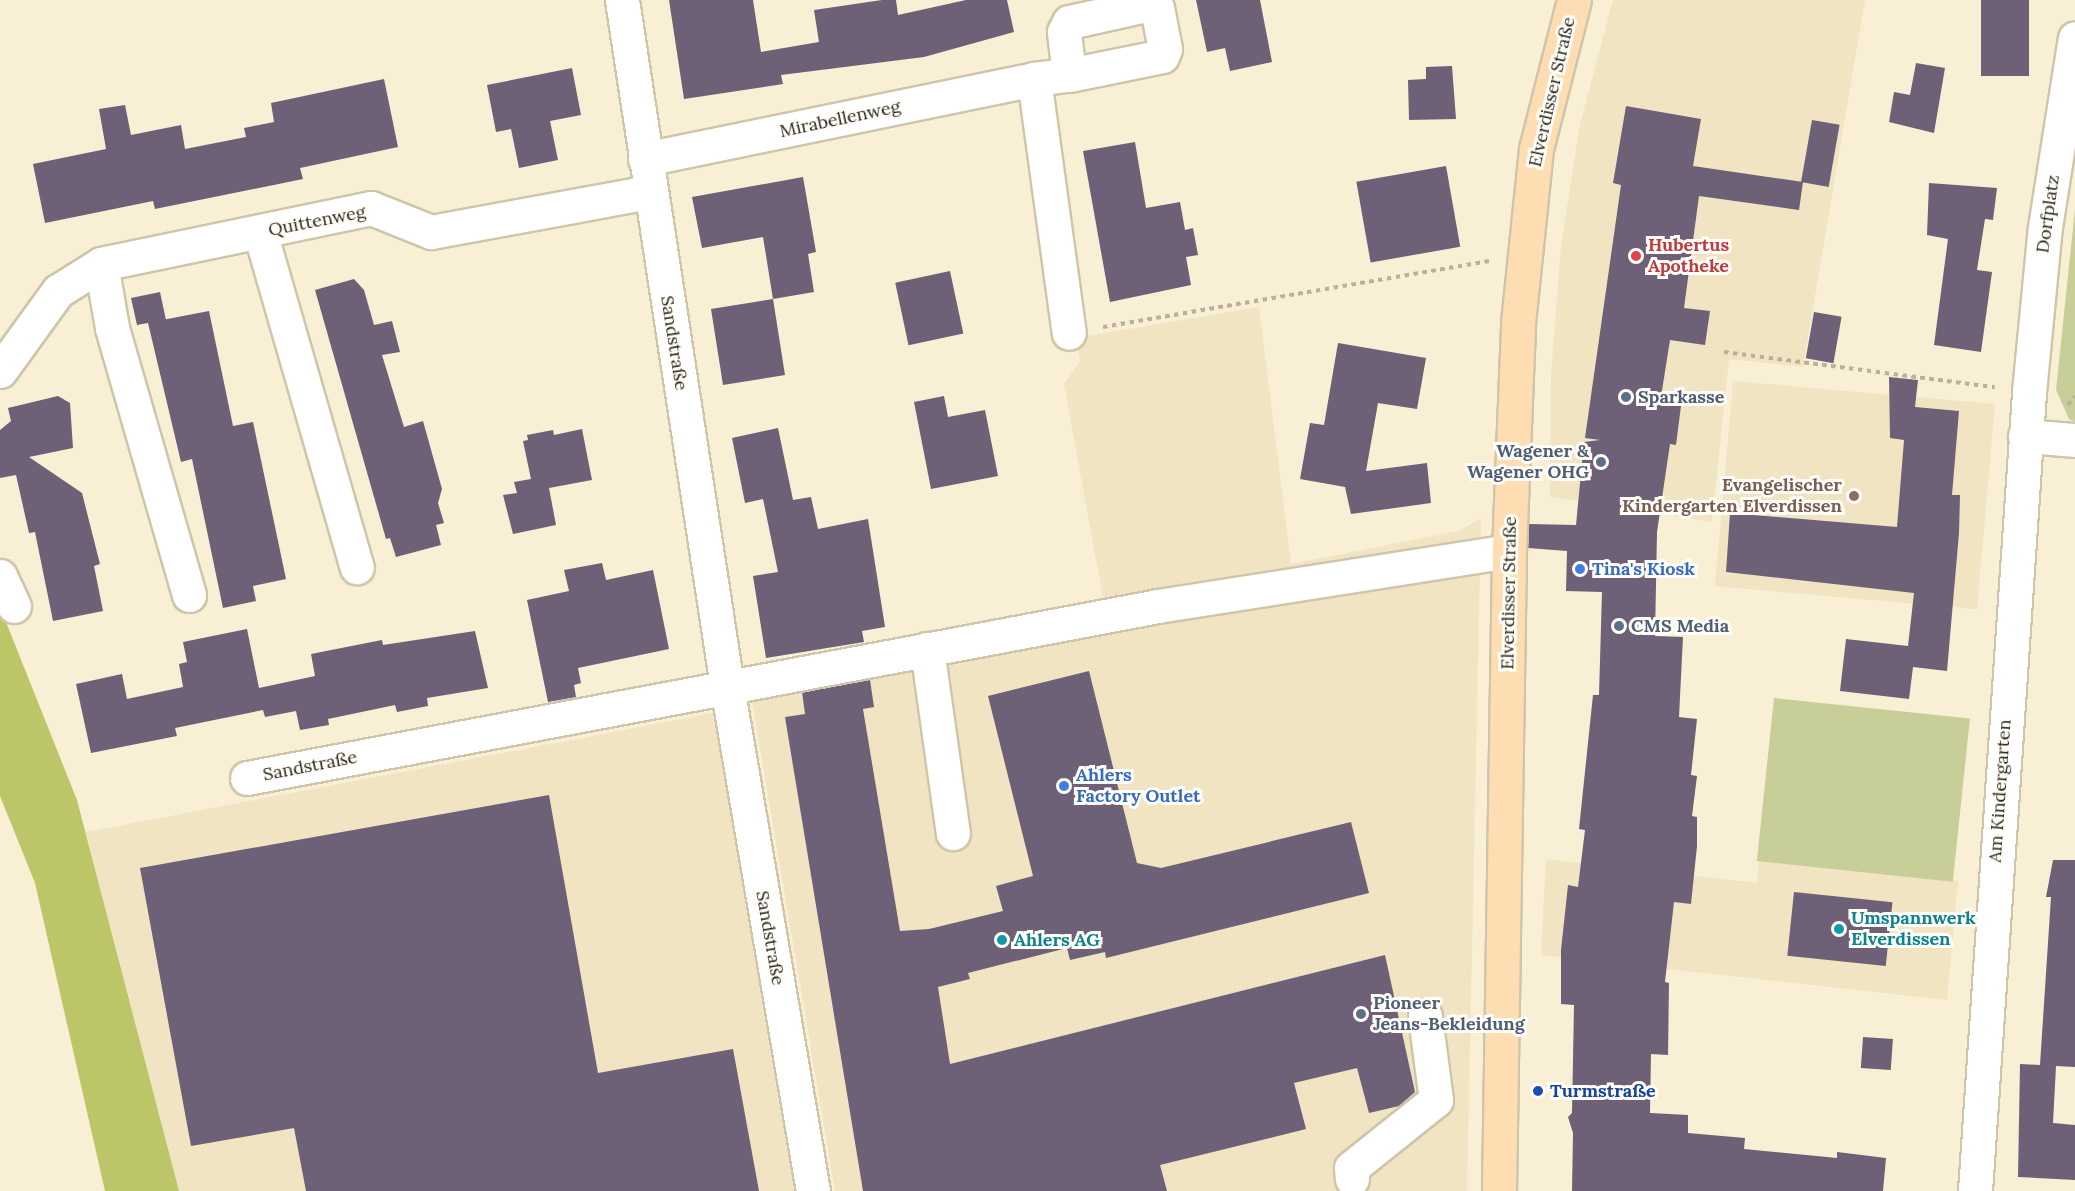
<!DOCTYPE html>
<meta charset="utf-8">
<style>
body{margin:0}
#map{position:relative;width:2075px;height:1191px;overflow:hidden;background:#f9efd4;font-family:Lora,serif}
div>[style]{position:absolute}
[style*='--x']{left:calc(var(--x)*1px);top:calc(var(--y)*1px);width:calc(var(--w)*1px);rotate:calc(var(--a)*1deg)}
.built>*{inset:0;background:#f0e4c2;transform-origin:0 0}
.green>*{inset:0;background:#c7ce97;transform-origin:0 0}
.forest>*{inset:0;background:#bcc668}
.building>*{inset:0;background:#6e6076;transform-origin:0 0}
.path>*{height:4px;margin-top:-2px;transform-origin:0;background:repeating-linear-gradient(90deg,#b9b19b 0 4.5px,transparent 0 9px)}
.roads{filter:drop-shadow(2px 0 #cec5aa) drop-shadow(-2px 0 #cec5aa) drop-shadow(0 2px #cec5aa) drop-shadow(0 -2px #cec5aa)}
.minor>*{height:33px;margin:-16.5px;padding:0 16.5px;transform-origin:16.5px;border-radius:16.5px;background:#fff}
.major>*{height:33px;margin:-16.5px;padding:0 16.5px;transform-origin:16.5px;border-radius:16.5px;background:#feddb2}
.dots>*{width:16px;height:16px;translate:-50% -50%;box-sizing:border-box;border:3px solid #fffdf7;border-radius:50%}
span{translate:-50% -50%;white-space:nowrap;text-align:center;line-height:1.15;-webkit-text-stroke:6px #fffdf7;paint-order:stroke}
.street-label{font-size:18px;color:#262319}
.health-label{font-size:18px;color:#be3a42;font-weight:700}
.left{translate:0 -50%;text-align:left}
.service-label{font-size:18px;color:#4e5e75;font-weight:700}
.right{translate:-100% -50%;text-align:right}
.education-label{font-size:18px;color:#785e54;font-weight:700}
.shop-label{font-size:18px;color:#366cbe;font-weight:700}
.culture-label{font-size:18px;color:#0d838f;font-weight:700}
.transit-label{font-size:18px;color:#164399;font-weight:700}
</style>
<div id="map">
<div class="built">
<i style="clip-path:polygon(1613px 0,1865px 0,1803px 367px,1729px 359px,1712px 522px,1550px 497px,1551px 375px,1561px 246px,1580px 124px)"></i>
<i style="clip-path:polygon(1259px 307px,1291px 564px,1459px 531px,1481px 518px,1467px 1191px,835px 1191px,747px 671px,1104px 603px,1064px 384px,1080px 361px,1076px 338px)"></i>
<i style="left:1733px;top:381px;width:263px;height:206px;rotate:5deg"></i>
<i style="clip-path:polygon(713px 713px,794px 1191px,179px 1191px,86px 832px)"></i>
<i style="clip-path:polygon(1546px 859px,1757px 883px,1759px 861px,1958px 881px,1947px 1000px,1541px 955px)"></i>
</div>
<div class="green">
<i style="clip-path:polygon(2075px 209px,2075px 422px,2069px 419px,2056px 390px)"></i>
<i style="left:1774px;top:698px;width:197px;height:164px;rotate:6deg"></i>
</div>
<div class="forest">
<i style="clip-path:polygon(0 607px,77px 800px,179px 1191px,105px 1191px,35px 883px,0 796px)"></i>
</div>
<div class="building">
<i style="clip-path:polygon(669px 0,753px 0,761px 52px,819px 42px,814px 10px,882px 0,896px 0,898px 15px,966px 0,1007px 0,1014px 32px,924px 57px,781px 75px,783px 84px,684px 99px)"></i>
<i style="clip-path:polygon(1196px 0,1260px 0,1272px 62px,1230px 71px,1225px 48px,1207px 52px)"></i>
<i style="left:1981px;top:0;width:48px;height:76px"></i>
<i style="clip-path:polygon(1916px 63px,1945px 68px,1934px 133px,1889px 122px,1894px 92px,1910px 95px)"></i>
<i style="clip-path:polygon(1452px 66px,1456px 119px,1409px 120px,1408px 80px,1426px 79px,1426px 67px)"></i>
<i style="clip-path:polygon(572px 68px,581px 115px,550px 121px,558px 160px,519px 168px,511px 129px,496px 132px,487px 85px)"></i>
<i style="clip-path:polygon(384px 79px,398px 147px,300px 168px,303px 179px,155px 209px,153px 201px,45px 223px,33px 164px,106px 149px,99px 109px,125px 105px,131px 135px,181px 125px,185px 149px,246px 137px,244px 128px,274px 122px,271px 103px)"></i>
<i style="clip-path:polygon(1626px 106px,1701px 119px,1693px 166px,1803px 182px,1799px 210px,1699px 196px,1684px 308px,1710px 311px,1705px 345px,1670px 340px,1660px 403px,1681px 406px,1676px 445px,1670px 444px,1657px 532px,1655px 636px,1683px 637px,1679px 717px,1697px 719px,1691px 775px,1697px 776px,1692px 816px,1697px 817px,1697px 846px,1691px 904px,1674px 902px,1665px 982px,1669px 983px,1668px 1055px,1651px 1054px,1650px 1113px,1688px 1115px,1688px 1133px,1745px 1138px,1744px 1149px,1837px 1158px,1837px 1152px,1886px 1158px,1883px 1191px,1572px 1191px,1573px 1133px,1568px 1117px,1572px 1113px,1574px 1005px,1561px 1004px,1561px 950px,1568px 885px,1578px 887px,1585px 830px,1579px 829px,1593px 695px,1599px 695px,1602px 592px,1566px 591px,1567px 551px,1528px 548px,1529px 524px,1576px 525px,1584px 442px,1600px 440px,1585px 438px,1621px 185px,1613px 183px)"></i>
<i style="left:1812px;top:120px;width:28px;height:63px;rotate:10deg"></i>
<i style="clip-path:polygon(1135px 142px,1146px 208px,1180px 202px,1185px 230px,1193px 228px,1198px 255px,1186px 257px,1191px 285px,1110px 302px,1083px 151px)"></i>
<i style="left:1446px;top:166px;width:82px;height:91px;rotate:80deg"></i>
<i style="clip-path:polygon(803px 177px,816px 252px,808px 254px,814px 292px,773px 299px,785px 375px,723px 385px,711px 309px,773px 299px,763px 237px,702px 248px,692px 197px)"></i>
<i style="clip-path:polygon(1929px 183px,1997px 188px,1993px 220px,1985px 219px,1977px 270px,1992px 272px,1981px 352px,1934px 345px,1948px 239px,1927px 235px)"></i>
<i style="left:950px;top:271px;width:64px;height:56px;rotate:78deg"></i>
<i style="clip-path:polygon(354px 279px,364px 290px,374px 325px,392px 321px,400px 352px,382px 355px,404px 427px,423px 421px,442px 489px,438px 503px,444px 523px,436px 525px,441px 545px,396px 557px,390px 538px,386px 539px,315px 290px)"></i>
<i style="clip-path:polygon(160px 292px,166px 320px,157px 321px,209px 311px,233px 426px,253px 422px,286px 579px,253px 586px,256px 601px,223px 608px,192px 459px,181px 462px,148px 323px,137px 325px,131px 298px)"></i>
<i style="left:1814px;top:312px;width:28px;height:47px;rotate:10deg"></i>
<i style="clip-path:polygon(1338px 343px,1426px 358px,1417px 409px,1378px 403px,1366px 471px,1427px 463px,1431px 503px,1351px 514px,1345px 487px,1300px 479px,1310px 423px,1324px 425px)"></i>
<i style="clip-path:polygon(1889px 377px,1918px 380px,1915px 407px,1959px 411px,1952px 495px,1960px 495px,1959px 533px,1947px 671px,1913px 667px,1909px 699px,1840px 691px,1846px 639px,1908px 646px,1914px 593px,1726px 572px,1730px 513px,1897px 527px,1904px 440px,1890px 438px)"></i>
<i style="clip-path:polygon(58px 396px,70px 403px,73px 448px,29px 457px,82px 493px,100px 564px,94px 566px,103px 611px,53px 621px,35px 532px,29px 533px,16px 475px,0 478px,0 430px,11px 421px,8px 408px)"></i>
<i style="clip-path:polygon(944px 396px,948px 417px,985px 410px,998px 476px,931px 489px,914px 402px)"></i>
<i style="clip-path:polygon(778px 428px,793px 500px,811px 497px,818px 529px,868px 519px,885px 627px,862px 631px,864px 642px,766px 658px,753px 576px,778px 572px,763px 499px,745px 503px,732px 438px)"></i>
<i style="clip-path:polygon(582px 429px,592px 480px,549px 488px,556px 525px,513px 534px,503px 495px,517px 493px,514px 482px,531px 479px,523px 441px,528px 440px,527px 435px,553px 430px,554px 435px)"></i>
<i style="clip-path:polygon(602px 563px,606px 580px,653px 570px,669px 649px,578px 668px,581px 683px,574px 685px,576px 697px,548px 702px,527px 600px,569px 591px,564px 570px)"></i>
<i style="clip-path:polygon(247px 629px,259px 688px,315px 676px,311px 654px,382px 640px,383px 645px,475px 631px,488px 688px,427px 698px,428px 706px,397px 712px,395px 705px,328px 719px,329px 725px,300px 730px,296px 711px,265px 717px,263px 710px,175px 728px,177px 736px,91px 753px,76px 684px,122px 674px,127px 699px,183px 687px,179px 664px,187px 662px,183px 642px)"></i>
<i style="clip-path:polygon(1089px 671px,1137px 863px,1161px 868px,1351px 822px,1369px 893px,1106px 958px,1105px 952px,1070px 960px,1067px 948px,968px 973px,970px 979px,938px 987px,950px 1064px,1385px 955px,1415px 1092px,1399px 1106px,1369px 1113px,1357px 1068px,1294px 1083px,1306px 1129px,1160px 1165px,1167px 1191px,863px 1191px,785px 717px,805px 714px,802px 692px,870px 680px,874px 707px,863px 709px,900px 931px,929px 929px,1003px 911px,996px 886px,1033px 876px,988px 696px)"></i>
<i style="clip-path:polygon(549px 795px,598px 1073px,733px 1049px,759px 1191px,306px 1191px,294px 1128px,191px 1146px,140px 868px)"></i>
<i style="clip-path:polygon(2053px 860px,2075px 860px,2075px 1067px,2056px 1066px,2053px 1123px,2075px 1125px,2075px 1180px,2018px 1177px,2020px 1064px,2040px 1065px,2051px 897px,2046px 897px)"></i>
<i style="left:1794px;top:892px;width:99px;height:64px;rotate:6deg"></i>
<i style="left:1863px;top:1037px;width:30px;height:31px;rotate:4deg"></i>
</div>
<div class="path">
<i style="--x:1103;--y:327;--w:392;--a:-9.7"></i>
<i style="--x:1724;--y:352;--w:273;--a:7.4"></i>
<i style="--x:2068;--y:405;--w:11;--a:-52"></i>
</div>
<div class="roads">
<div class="minor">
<i style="--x:622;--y:0;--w:694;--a:81.3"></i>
<i style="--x:727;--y:686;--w:512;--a:80.34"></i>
<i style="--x:1034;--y:79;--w:256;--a:82.2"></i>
<i style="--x:645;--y:159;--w:397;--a:-11.6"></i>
<i style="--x:1034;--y:79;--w:35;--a:-7"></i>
<i style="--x:1069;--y:75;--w:95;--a:-11.5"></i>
<i style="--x:1162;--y:56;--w:8;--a:-67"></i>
<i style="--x:1165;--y:49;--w:42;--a:-101"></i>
<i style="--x:1157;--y:8;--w:7;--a:-146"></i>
<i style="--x:1151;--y:4;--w:84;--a:167.6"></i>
<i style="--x:1069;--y:22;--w:11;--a:117"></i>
<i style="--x:1064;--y:32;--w:43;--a:83.4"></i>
<i style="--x:260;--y:232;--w:349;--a:73.9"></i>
<i style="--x:101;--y:264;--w:65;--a:80.2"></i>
<i style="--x:112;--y:328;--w:278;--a:73.9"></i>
<i style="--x:0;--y:371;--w:99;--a:-54.1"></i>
<i style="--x:58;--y:291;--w:51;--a:-32.1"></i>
<i style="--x:101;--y:264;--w:276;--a:-11.7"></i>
<i style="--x:371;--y:208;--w:65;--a:21.8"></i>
<i style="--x:431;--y:232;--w:223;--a:-10.4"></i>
<i style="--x:2025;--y:436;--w:50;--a:4.6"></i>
<i style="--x:0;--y:576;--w:33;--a:65"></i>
<i style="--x:927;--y:649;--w:186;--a:82"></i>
<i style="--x:247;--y:778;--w:927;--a:-10.69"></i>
<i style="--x:1158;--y:606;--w:355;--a:-8.9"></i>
<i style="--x:1352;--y:1179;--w:11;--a:-95"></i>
<i style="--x:1351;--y:1168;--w:109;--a:-38.7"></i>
<i style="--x:1436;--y:1100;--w:85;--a:-97.5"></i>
<i style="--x:1975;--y:1191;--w:801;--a:-86.13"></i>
<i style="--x:2029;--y:392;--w:166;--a:-84.5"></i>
<i style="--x:2045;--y:227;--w:191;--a:-81"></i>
</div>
<div class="major">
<i style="--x:1499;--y:1191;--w:640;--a:-89.1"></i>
<i style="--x:1509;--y:551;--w:228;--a:-87.7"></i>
<i style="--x:1518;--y:323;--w:175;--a:-84.1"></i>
<i style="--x:1536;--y:149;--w:154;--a:-75.7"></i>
</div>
</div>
<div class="dots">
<i style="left:1636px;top:256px;background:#e0444e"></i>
<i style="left:1626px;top:397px;background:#5c6f8a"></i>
<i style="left:1601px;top:462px;background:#5c6f8a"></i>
<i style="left:1854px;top:496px;background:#8d6e63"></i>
<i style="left:1580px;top:569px;background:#3f7fe0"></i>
<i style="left:1619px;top:626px;background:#5c6f8a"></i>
<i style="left:1064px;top:786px;background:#3f7fe0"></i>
<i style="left:1839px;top:929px;background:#0f9aa8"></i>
<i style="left:1002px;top:940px;background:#0f9aa8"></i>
<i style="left:1361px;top:1014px;background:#5c6f8a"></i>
<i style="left:1538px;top:1091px;background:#1a4fb4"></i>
</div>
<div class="street-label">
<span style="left:1552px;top:92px;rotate:-77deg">Elverdisser Straße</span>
<span style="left:840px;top:119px;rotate:-12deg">Mirabellenweg</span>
<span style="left:2048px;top:214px;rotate:-82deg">Dorfplatz</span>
<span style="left:317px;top:221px;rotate:-11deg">Quittenweg</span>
<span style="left:674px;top:343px;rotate:81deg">Sandstraße</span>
<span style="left:1509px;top:593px;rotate:-89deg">Elverdisser Straße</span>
<span style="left:310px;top:766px;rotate:-11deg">Sandstraße</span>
<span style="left:2000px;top:791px;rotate:-86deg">Am Kindergarten</span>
<span style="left:770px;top:938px;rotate:80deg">Sandstraße</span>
</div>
<div class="health-label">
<span class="left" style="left:1648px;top:256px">Hubertus<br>Apotheke</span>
</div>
<div class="service-label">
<span class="left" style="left:1638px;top:397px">Sparkasse</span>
<span class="right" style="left:1589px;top:462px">Wagener &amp;<br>Wagener OHG</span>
<span class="left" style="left:1631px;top:626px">CMS Media</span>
<span class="left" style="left:1373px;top:1014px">Pioneer<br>Jeans-Bekleidung</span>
</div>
<div class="education-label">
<span class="right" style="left:1842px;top:496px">Evangelischer<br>Kindergarten Elverdissen</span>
</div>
<div class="shop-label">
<span class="left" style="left:1592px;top:569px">Tina's Kiosk</span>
<span class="left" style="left:1076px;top:786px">Ahlers<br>Factory Outlet</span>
</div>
<div class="culture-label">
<span class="left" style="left:1851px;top:929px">Umspannwerk<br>Elverdissen</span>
<span class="left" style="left:1014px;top:940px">Ahlers AG</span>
</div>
<div class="transit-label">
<span class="left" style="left:1550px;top:1091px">Turmstraße</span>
</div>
</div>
